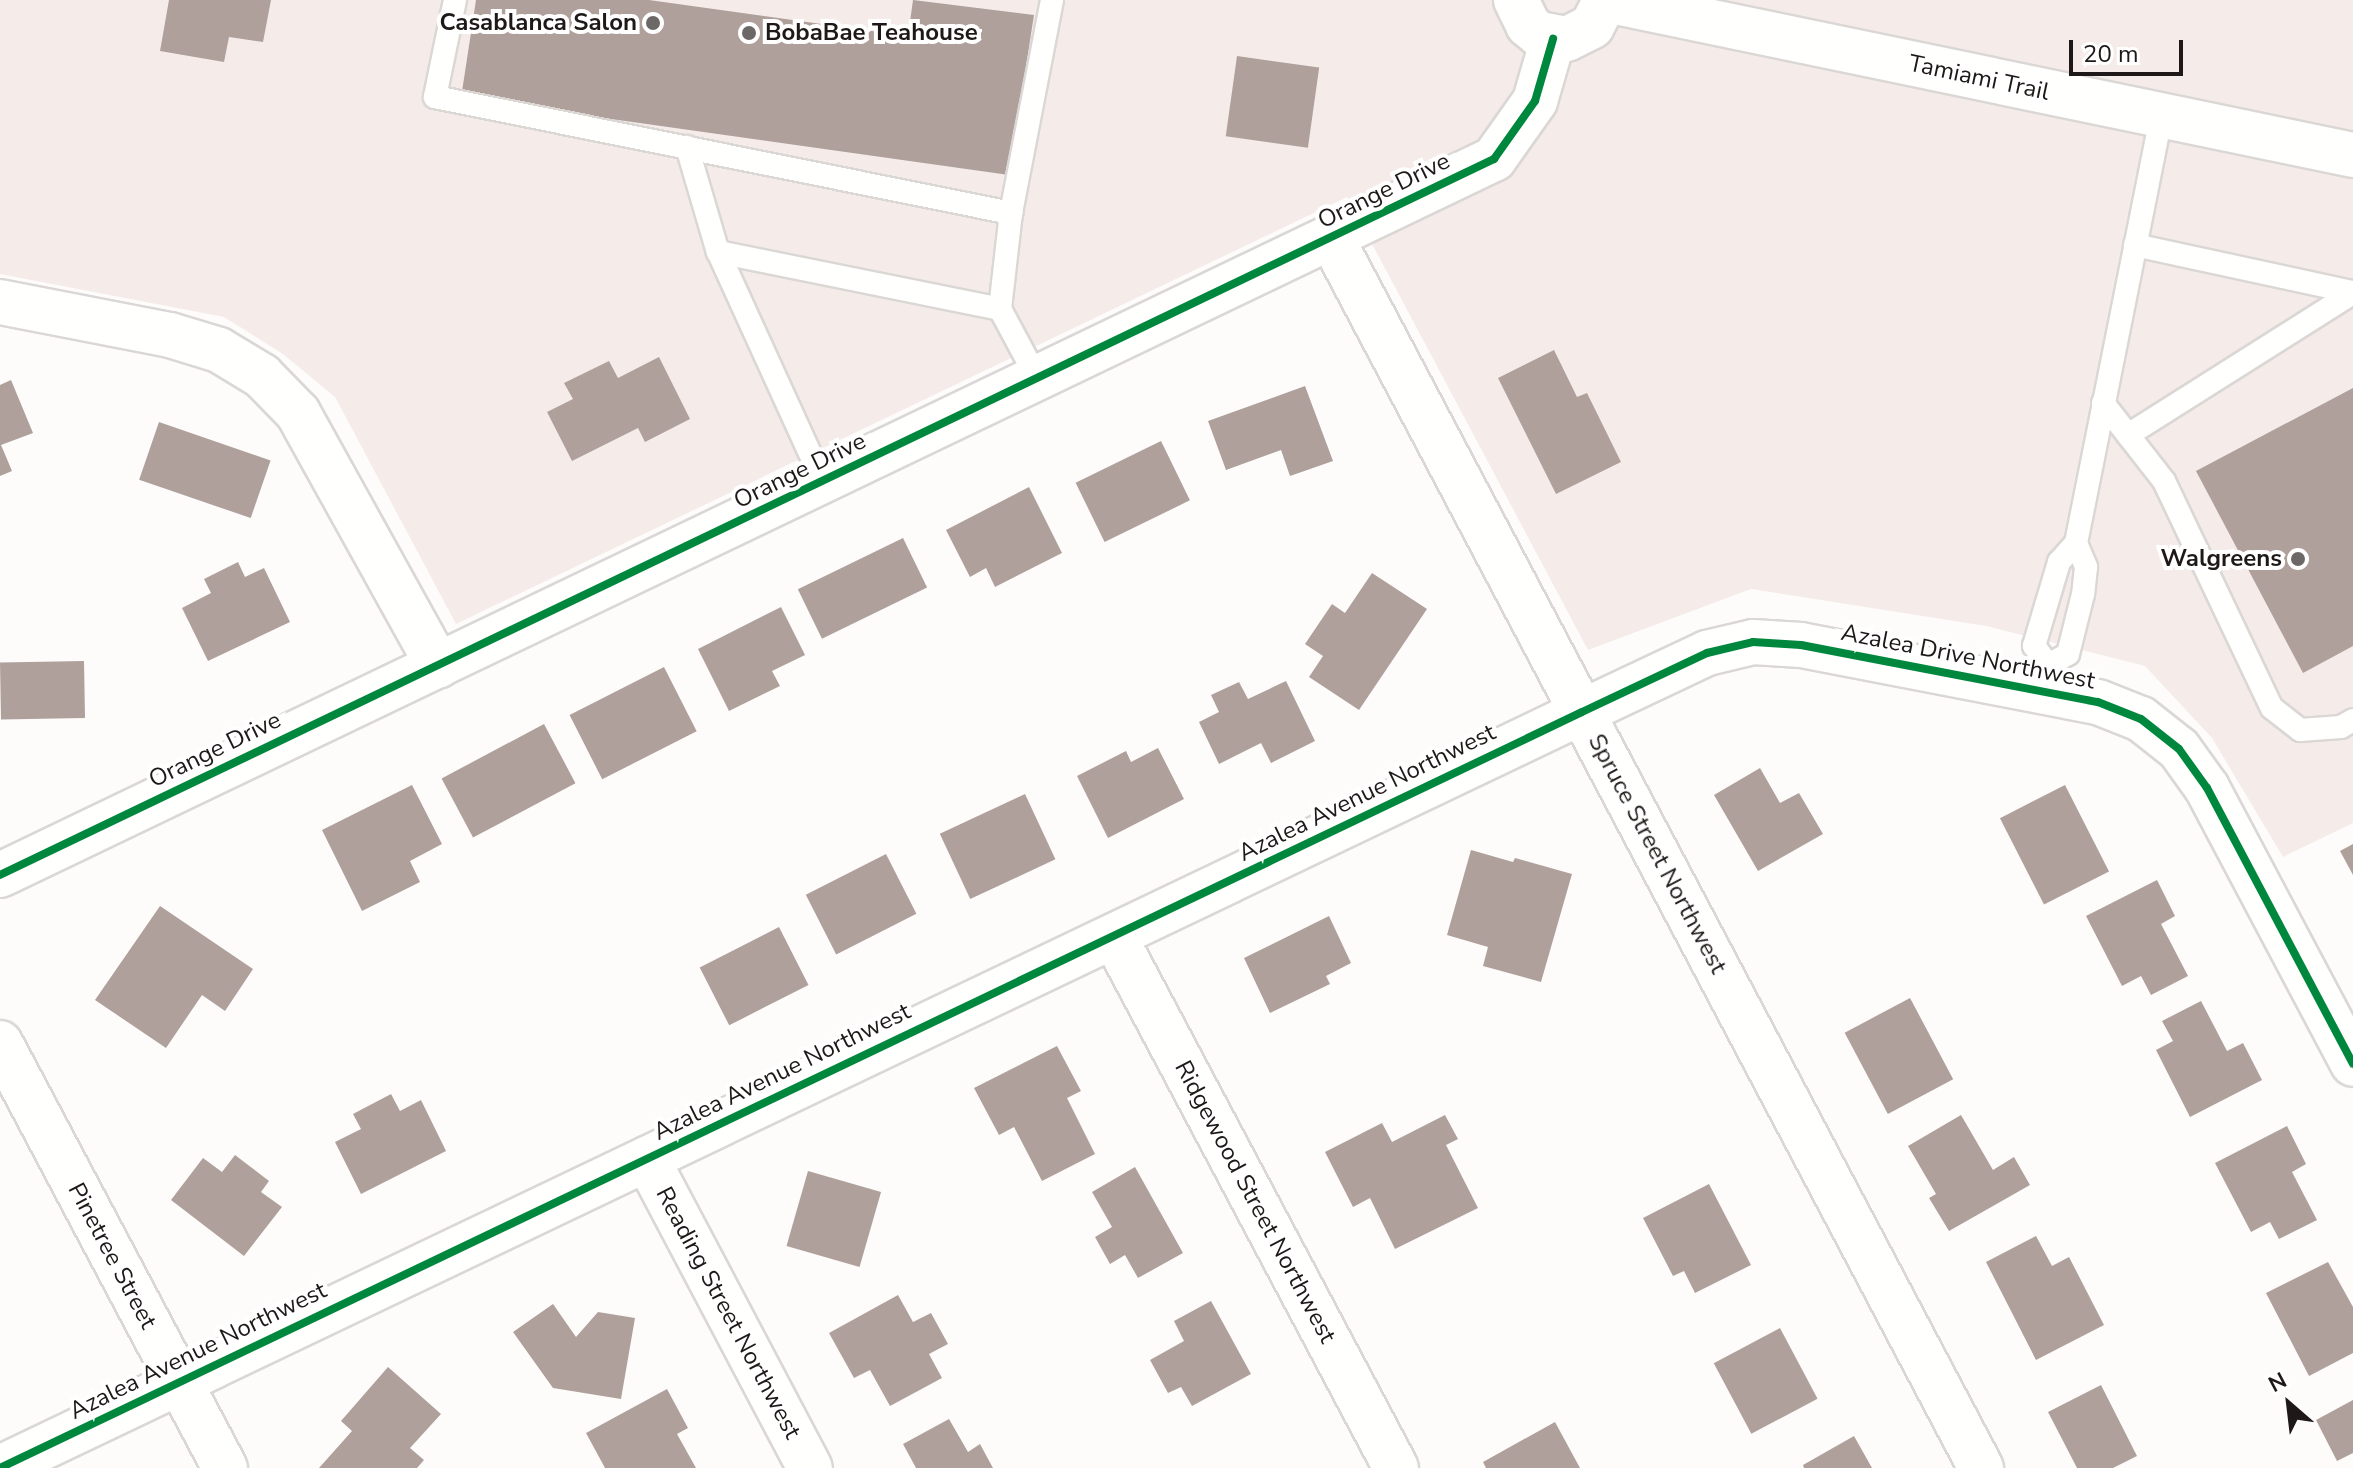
<!DOCTYPE html>
<style>
body{margin:0}
#map{position:relative;width:2353px;height:1468px;overflow:hidden;background:#fdfcfb;font-family:"Nunito Sans",sans-serif}
div>[style]{position:absolute}
[style*='--x']{left:calc(var(--x)*1px);top:calc(var(--y)*1px);width:calc(var(--w)*1px);rotate:calc(var(--a)*1deg)}
.built>*{inset:0;background:#f5ece9}
.building>*{inset:0;background:#afa09b;transform-origin:0 0}
.roads{filter:drop-shadow(2px 0 #dad7d5) drop-shadow(-2px 0 #dad7d5) drop-shadow(0 2px #dad7d5) drop-shadow(0 -2px #dad7d5)}
.service>*{height:22px;margin:-11px;padding:0 11px;transform-origin:11px;border-radius:11px;background:#fffffe}
.minor>*{height:44px;margin:-22px;padding:0 22px;transform-origin:22px;border-radius:22px;background:#fffffe}
.cycleway>*{height:8px;margin:-4px;padding:0 4px;transform-origin:4px;border-radius:4px;background:#00873e}
.dots>*{width:22px;height:22px;translate:-50% -50%;box-sizing:border-box;border:4px solid #fff;border-radius:50%}
span{translate:-50% -50%;white-space:nowrap;text-align:center;line-height:1.15;-webkit-text-stroke:8px #fff;paint-order:stroke}
.poi-label{font-size:24px;color:#1e1918;font-weight:700}
.right{translate:-100% -50%;text-align:right}
.left{translate:0 -50%;text-align:left}
.street-label{font-size:24px;color:#1e1918}
.north{position:absolute;left:2249px;top:1364px;width:80px;height:80px;-webkit-text-stroke:6px #fff;paint-order:stroke;rotate:332deg;font-size:22px;font-weight:700;line-height:32px;text-align:center;color:#1e1918}
.north::after{content:'';display:block;margin:auto;width:28px;height:36px;background:#1e1918;clip-path:polygon(50% 0,100% 100%,50% 72%,0 100%)}
.scale{position:absolute;left:2069px;top:40px;width:114px;height:36px;box-sizing:border-box;border:4px solid #1e1918;border-top:0;padding-left:10px;font-size:24px;line-height:28px;white-space:nowrap;color:#1e1918;-webkit-text-stroke:6px #fff;paint-order:stroke}
</style>
<div id="map">
<div class="built">
<i style="clip-path:polygon(0 0,2353px 0,2353px 823px,2283px 857px,2212px 738px,2145px 666px,1986px 626px,1751px 589px,1588px 650px,1347px 197px,456px 624px,335px 397px,283px 354px,224px 317px,0 274px)"></i>
</div>
<div class="building">
<i style="clip-path:polygon(169px 0,271px 0,263px 42px,229px 37px,224px 62px,160px 51px)"></i>
<i style="clip-path:polygon(476px 0,649px 0,908px 36px,913px 0,1034px 15px,1009px 175px,461px 98px)"></i>
<i style="left:1237px;top:56px;width:83px;height:81px;rotate:8deg"></i>
<i style="clip-path:polygon(1554px 350px,1577px 397px,1587px 393px,1621px 462px,1556px 494px,1498px 378px)"></i>
<i style="clip-path:polygon(659px 357px,690px 419px,645px 442px,638px 428px,572px 461px,547px 412px,573px 399px,564px 383px,609px 361px,618px 378px)"></i>
<i style="clip-path:polygon(11px 380px,33px 433px,1px 445px,12px 471px,0 476px,0 385px)"></i>
<i style="clip-path:polygon(1305px 386px,1333px 461px,1290px 476px,1281px 450px,1226px 470px,1208px 421px)"></i>
<i style="clip-path:polygon(2353px 388px,2353px 646px,2303px 673px,2196px 471px)"></i>
<i style="left:159px;top:422px;width:118px;height:61px;rotate:19deg"></i>
<i style="left:1161px;top:441px;width:66px;height:95px;rotate:64deg"></i>
<i style="clip-path:polygon(1029px 487px,1062px 553px,995px 587px,986px 568px,970px 577px,946px 530px)"></i>
<i style="left:903px;top:538px;width:55px;height:117px;rotate:64deg"></i>
<i style="clip-path:polygon(238px 562px,245px 577px,264px 568px,290px 622px,208px 661px,182px 608px,211px 593px,204px 579px)"></i>
<i style="clip-path:polygon(1372px 573px,1427px 609px,1359px 710px,1309px 677px,1323px 656px,1305px 644px,1332px 604px,1345px 613px)"></i>
<i style="clip-path:polygon(781px 607px,805px 655px,772px 671px,780px 686px,729px 711px,698px 649px)"></i>
<i style="left:84px;top:661px;width:57px;height:84px;rotate:89deg"></i>
<i style="left:664px;top:667px;width:72px;height:106px;rotate:63deg"></i>
<i style="clip-path:polygon(1286px 681px,1315px 741px,1271px 763px,1261px 743px,1219px 764px,1199px 722px,1219px 712px,1211px 695px,1239px 682px,1248px 699px)"></i>
<i style="left:544px;top:724px;width:67px;height:116px;rotate:62deg"></i>
<i style="clip-path:polygon(1158px 748px,1184px 799px,1108px 838px,1077px 776px,1126px 751px,1131px 762px)"></i>
<i style="clip-path:polygon(1760px 768px,1780px 803px,1799px 793px,1823px 834px,1758px 871px,1714px 795px)"></i>
<i style="clip-path:polygon(412px 785px,442px 844px,410px 861px,420px 882px,362px 911px,322px 830px)"></i>
<i style="left:2065px;top:785px;width:97px;height:73px;rotate:63deg"></i>
<i style="left:1025px;top:794px;width:72px;height:94px;rotate:65deg"></i>
<i style="clip-path:polygon(2353px 844px,2353px 875px,2340px 851px)"></i>
<i style="clip-path:polygon(1471px 850px,1513px 862px,1515px 858px,1572px 874px,1541px 982px,1483px 966px,1488px 947px,1447px 935px)"></i>
<i style="left:886px;top:854px;width:67px;height:90px;rotate:63deg"></i>
<i style="clip-path:polygon(2157px 880px,2175px 916px,2161px 924px,2188px 976px,2151px 995px,2141px 976px,2122px 986px,2086px 916px)"></i>
<i style="clip-path:polygon(160px 906px,253px 969px,225px 1011px,202px 995px,166px 1048px,95px 1000px)"></i>
<i style="clip-path:polygon(1329px 916px,1351px 963px,1326px 976px,1330px 984px,1270px 1013px,1244px 958px)"></i>
<i style="left:779px;top:927px;width:65px;height:89px;rotate:63deg"></i>
<i style="left:1910px;top:998px;width:92px;height:74px;rotate:62deg"></i>
<i style="clip-path:polygon(2201px 1001px,2227px 1051px,2243px 1043px,2262px 1080px,2190px 1117px,2156px 1050px,2173px 1041px,2162px 1021px)"></i>
<i style="clip-path:polygon(1057px 1046px,1081px 1091px,1067px 1098px,1095px 1154px,1042px 1181px,1014px 1127px,999px 1135px,974px 1088px)"></i>
<i style="clip-path:polygon(391px 1094px,400px 1111px,421px 1100px,446px 1151px,361px 1194px,335px 1142px,361px 1129px,353px 1114px)"></i>
<i style="clip-path:polygon(1445px 1115px,1458px 1139px,1446px 1145px,1478px 1208px,1395px 1249px,1370px 1198px,1353px 1207px,1325px 1152px,1382px 1123px,1392px 1142px)"></i>
<i style="clip-path:polygon(1961px 1115px,1993px 1170px,2014px 1157px,2030px 1185px,1949px 1231px,1929px 1198px,1936px 1194px,1908px 1146px)"></i>
<i style="clip-path:polygon(2287px 1126px,2306px 1164px,2292px 1172px,2317px 1220px,2279px 1239px,2270px 1222px,2251px 1232px,2215px 1163px)"></i>
<i style="clip-path:polygon(235px 1155px,269px 1181px,261px 1192px,282px 1207px,244px 1256px,171px 1200px,203px 1158px,222px 1172px)"></i>
<i style="clip-path:polygon(1135px 1167px,1183px 1253px,1138px 1278px,1125px 1255px,1110px 1264px,1095px 1237px,1112px 1227px,1092px 1192px)"></i>
<i style="left:808px;top:1171px;width:76px;height:78px;rotate:16deg"></i>
<i style="clip-path:polygon(1709px 1184px,1751px 1265px,1695px 1293px,1684px 1271px,1673px 1276px,1643px 1218px)"></i>
<i style="clip-path:polygon(2036px 1236px,2052px 1266px,2069px 1257px,2104px 1325px,2036px 1360px,1986px 1262px)"></i>
<i style="clip-path:polygon(2328px 1262px,2353px 1307px,2353px 1353px,2309px 1376px,2266px 1293px)"></i>
<i style="clip-path:polygon(898px 1295px,913px 1322px,931px 1313px,948px 1344px,929px 1354px,942px 1378px,890px 1406px,870px 1370px,854px 1378px,829px 1333px)"></i>
<i style="clip-path:polygon(1211px 1301px,1251px 1374px,1192px 1406px,1181px 1387px,1168px 1393px,1150px 1360px,1184px 1341px,1174px 1321px)"></i>
<i style="clip-path:polygon(553px 1304px,576px 1337px,598px 1312px,635px 1318px,621px 1399px,553px 1388px,513px 1332px)"></i>
<i style="left:1780px;top:1328px;width:80px;height:75px;rotate:62deg"></i>
<i style="clip-path:polygon(388px 1367px,441px 1414px,410px 1448px,424px 1460px,417px 1468px,319px 1468px,352px 1431px,341px 1421px)"></i>
<i style="clip-path:polygon(2101px 1385px,2137px 1456px,2113px 1468px,2077px 1468px,2048px 1412px)"></i>
<i style="clip-path:polygon(667px 1389px,688px 1428px,677px 1434px,696px 1468px,605px 1468px,586px 1433px)"></i>
<i style="clip-path:polygon(2353px 1400px,2353px 1453px,2337px 1461px,2316px 1420px)"></i>
<i style="clip-path:polygon(949px 1419px,968px 1452px,980px 1444px,993px 1468px,916px 1468px,903px 1444px)"></i>
<i style="clip-path:polygon(1555px 1422px,1580px 1468px,1486px 1468px,1483px 1462px)"></i>
<i style="clip-path:polygon(1854px 1436px,1872px 1468px,1804px 1468px,1803px 1465px)"></i>
</div>
<div class="roads">
<div class="service">
<i style="--x:455;--y:0;--w:99;--a:101.7"></i>
<i style="--x:435;--y:97;--w:588;--a:11.39"></i>
<i style="--x:1011;--y:213;--w:217;--a:-79.1"></i>
<i style="--x:687;--y:147;--w:109;--a:73.6"></i>
<i style="--x:2135;--y:245;--w:223;--a:12.2"></i>
<i style="--x:1000;--y:309;--w:97;--a:-83.5"></i>
<i style="--x:2103;--y:403;--w:99;--a:52"></i>
<i style="--x:2164;--y:481;--w:251;--a:64.6"></i>
<i style="--x:2272;--y:708;--w:36;--a:38"></i>
<i style="--x:2300;--y:730;--w:41;--a:-4.2"></i>
<i style="--x:2341;--y:727;--w:14;--a:-30"></i>
<i style="--x:2128;--y:435;--w:266;--a:-32.3"></i>
<i style="--x:823;--y:482;--w:253;--a:-114.5"></i>
<i style="--x:718;--y:252;--w:288;--a:11.4"></i>
<i style="--x:1000;--y:309;--w:81;--a:61.8"></i>
<i style="--x:2076;--y:543;--w:26;--a:67"></i>
<i style="--x:2086;--y:567;--w:27;--a:96"></i>
<i style="--x:2083;--y:594;--w:62;--a:104"></i>
<i style="--x:2068;--y:654;--w:23;--a:151"></i>
<i style="--x:2048;--y:665;--w:24;--a:-126"></i>
<i style="--x:2034;--y:646;--w:88;--a:-73.4"></i>
<i style="--x:2059;--y:562;--w:25;--a:-48"></i>
<i style="--x:2076;--y:543;--w:435;--a:-78.7"></i>
</div>
<div class="minor">
<i style="--x:1516;--y:0;--w:28;--a:64"></i>
<i style="--x:1528;--y:25;--w:14;--a:39"></i>
<i style="--x:1539;--y:34;--w:28;--a:10"></i>
<i style="--x:1567;--y:39;--w:28;--a:-27"></i>
<i style="--x:1592;--y:26;--w:30;--a:-62"></i>
<i style="--x:1606;--y:0;--w:763;--a:11.72"></i>
<i style="--x:1332;--y:239;--w:1390;--a:62.16"></i>
<i style="--x:0;--y:302;--w:173;--a:11"></i>
<i style="--x:170;--y:335;--w:51;--a:17"></i>
<i style="--x:219;--y:350;--w:50;--a:31.2"></i>
<i style="--x:262;--y:376;--w:52;--a:45.8"></i>
<i style="--x:298;--y:413;--w:289;--a:61"></i>
<i style="--x:0;--y:875;--w:1657;--a:-25.61"></i>
<i style="--x:1494;--y:159;--w:71;--a:-54.7"></i>
<i style="--x:1535;--y:101;--w:65;--a:-73.8"></i>
<i style="--x:1114;--y:936;--w:602;--a:62.07"></i>
<i style="--x:0;--y:1043;--w:481;--a:62.1"></i>
<i style="--x:647;--y:1159;--w:349;--a:62.2"></i>
<i style="--x:0;--y:1468;--w:1753;--a:-25.54"></i>
<i style="--x:1582;--y:712;--w:138;--a:-25.3"></i>
<i style="--x:1707;--y:653;--w:47;--a:-13.4"></i>
<i style="--x:1753;--y:642;--w:48;--a:3.6"></i>
<i style="--x:1801;--y:645;--w:302;--a:10.9"></i>
<i style="--x:2098;--y:702;--w:46;--a:21.6"></i>
<i style="--x:2141;--y:719;--w:48;--a:38.3"></i>
<i style="--x:2179;--y:749;--w:48;--a:54.3"></i>
<i style="--x:2207;--y:788;--w:312;--a:62.1"></i>
</div>
</div>
<div class="cycleway">
<i style="--x:0;--y:875;--w:1657;--a:-25.61"></i>
<i style="--x:1494;--y:159;--w:71;--a:-54.7"></i>
<i style="--x:1535;--y:101;--w:65;--a:-73.8"></i>
<i style="--x:0;--y:1468;--w:1753;--a:-25.54"></i>
<i style="--x:1582;--y:712;--w:138;--a:-25.3"></i>
<i style="--x:1707;--y:653;--w:47;--a:-13.4"></i>
<i style="--x:1753;--y:642;--w:48;--a:3.6"></i>
<i style="--x:1801;--y:645;--w:302;--a:10.9"></i>
<i style="--x:2098;--y:702;--w:46;--a:21.6"></i>
<i style="--x:2141;--y:719;--w:48;--a:38.3"></i>
<i style="--x:2179;--y:749;--w:48;--a:54.3"></i>
<i style="--x:2207;--y:788;--w:312;--a:62.1"></i>
</div>
<div class="dots">
<i style="left:653px;top:23px;background:#6c6867"></i>
<i style="left:749px;top:33px;background:#6c6867"></i>
<i style="left:2298px;top:559px;background:#6c6867"></i>
</div>
<div class="poi-label">
<span class="right" style="left:637px;top:23px">Casablanca Salon</span>
<span class="left" style="left:765px;top:33px">BobaBae Teahouse</span>
<span class="right" style="left:2282px;top:559px">Walgreens</span>
</div>
<div class="street-label">
<span style="left:1979px;top:78px;rotate:12deg">Tamiami Trail</span>
<span style="left:1384px;top:191px;rotate:-26deg">Orange Drive</span>
<span style="left:800px;top:471px;rotate:-26deg">Orange Drive</span>
<span style="left:1968px;top:657px;rotate:11deg">Azalea Drive Northwest</span>
<span style="left:215px;top:750px;rotate:-26deg">Orange Drive</span>
<span style="left:1367px;top:793px;rotate:-26deg">Azalea Avenue Northwest</span>
<span style="left:1657px;top:854px;rotate:62deg">Spruce Street Northwest</span>
<span style="left:782px;top:1072px;rotate:-26deg">Azalea Avenue Northwest</span>
<span style="left:1255px;top:1202px;rotate:62deg">Ridgewood Street Northwest</span>
<span style="left:112px;top:1256px;rotate:62deg">Pinetree Street</span>
<span style="left:728px;top:1313px;rotate:62deg">Reading Street Northwest</span>
<span style="left:198px;top:1351px;rotate:-26deg">Azalea Avenue Northwest</span>
</div>
<div class="north">N</div>
<div class="scale">20 m</div>
</div>
